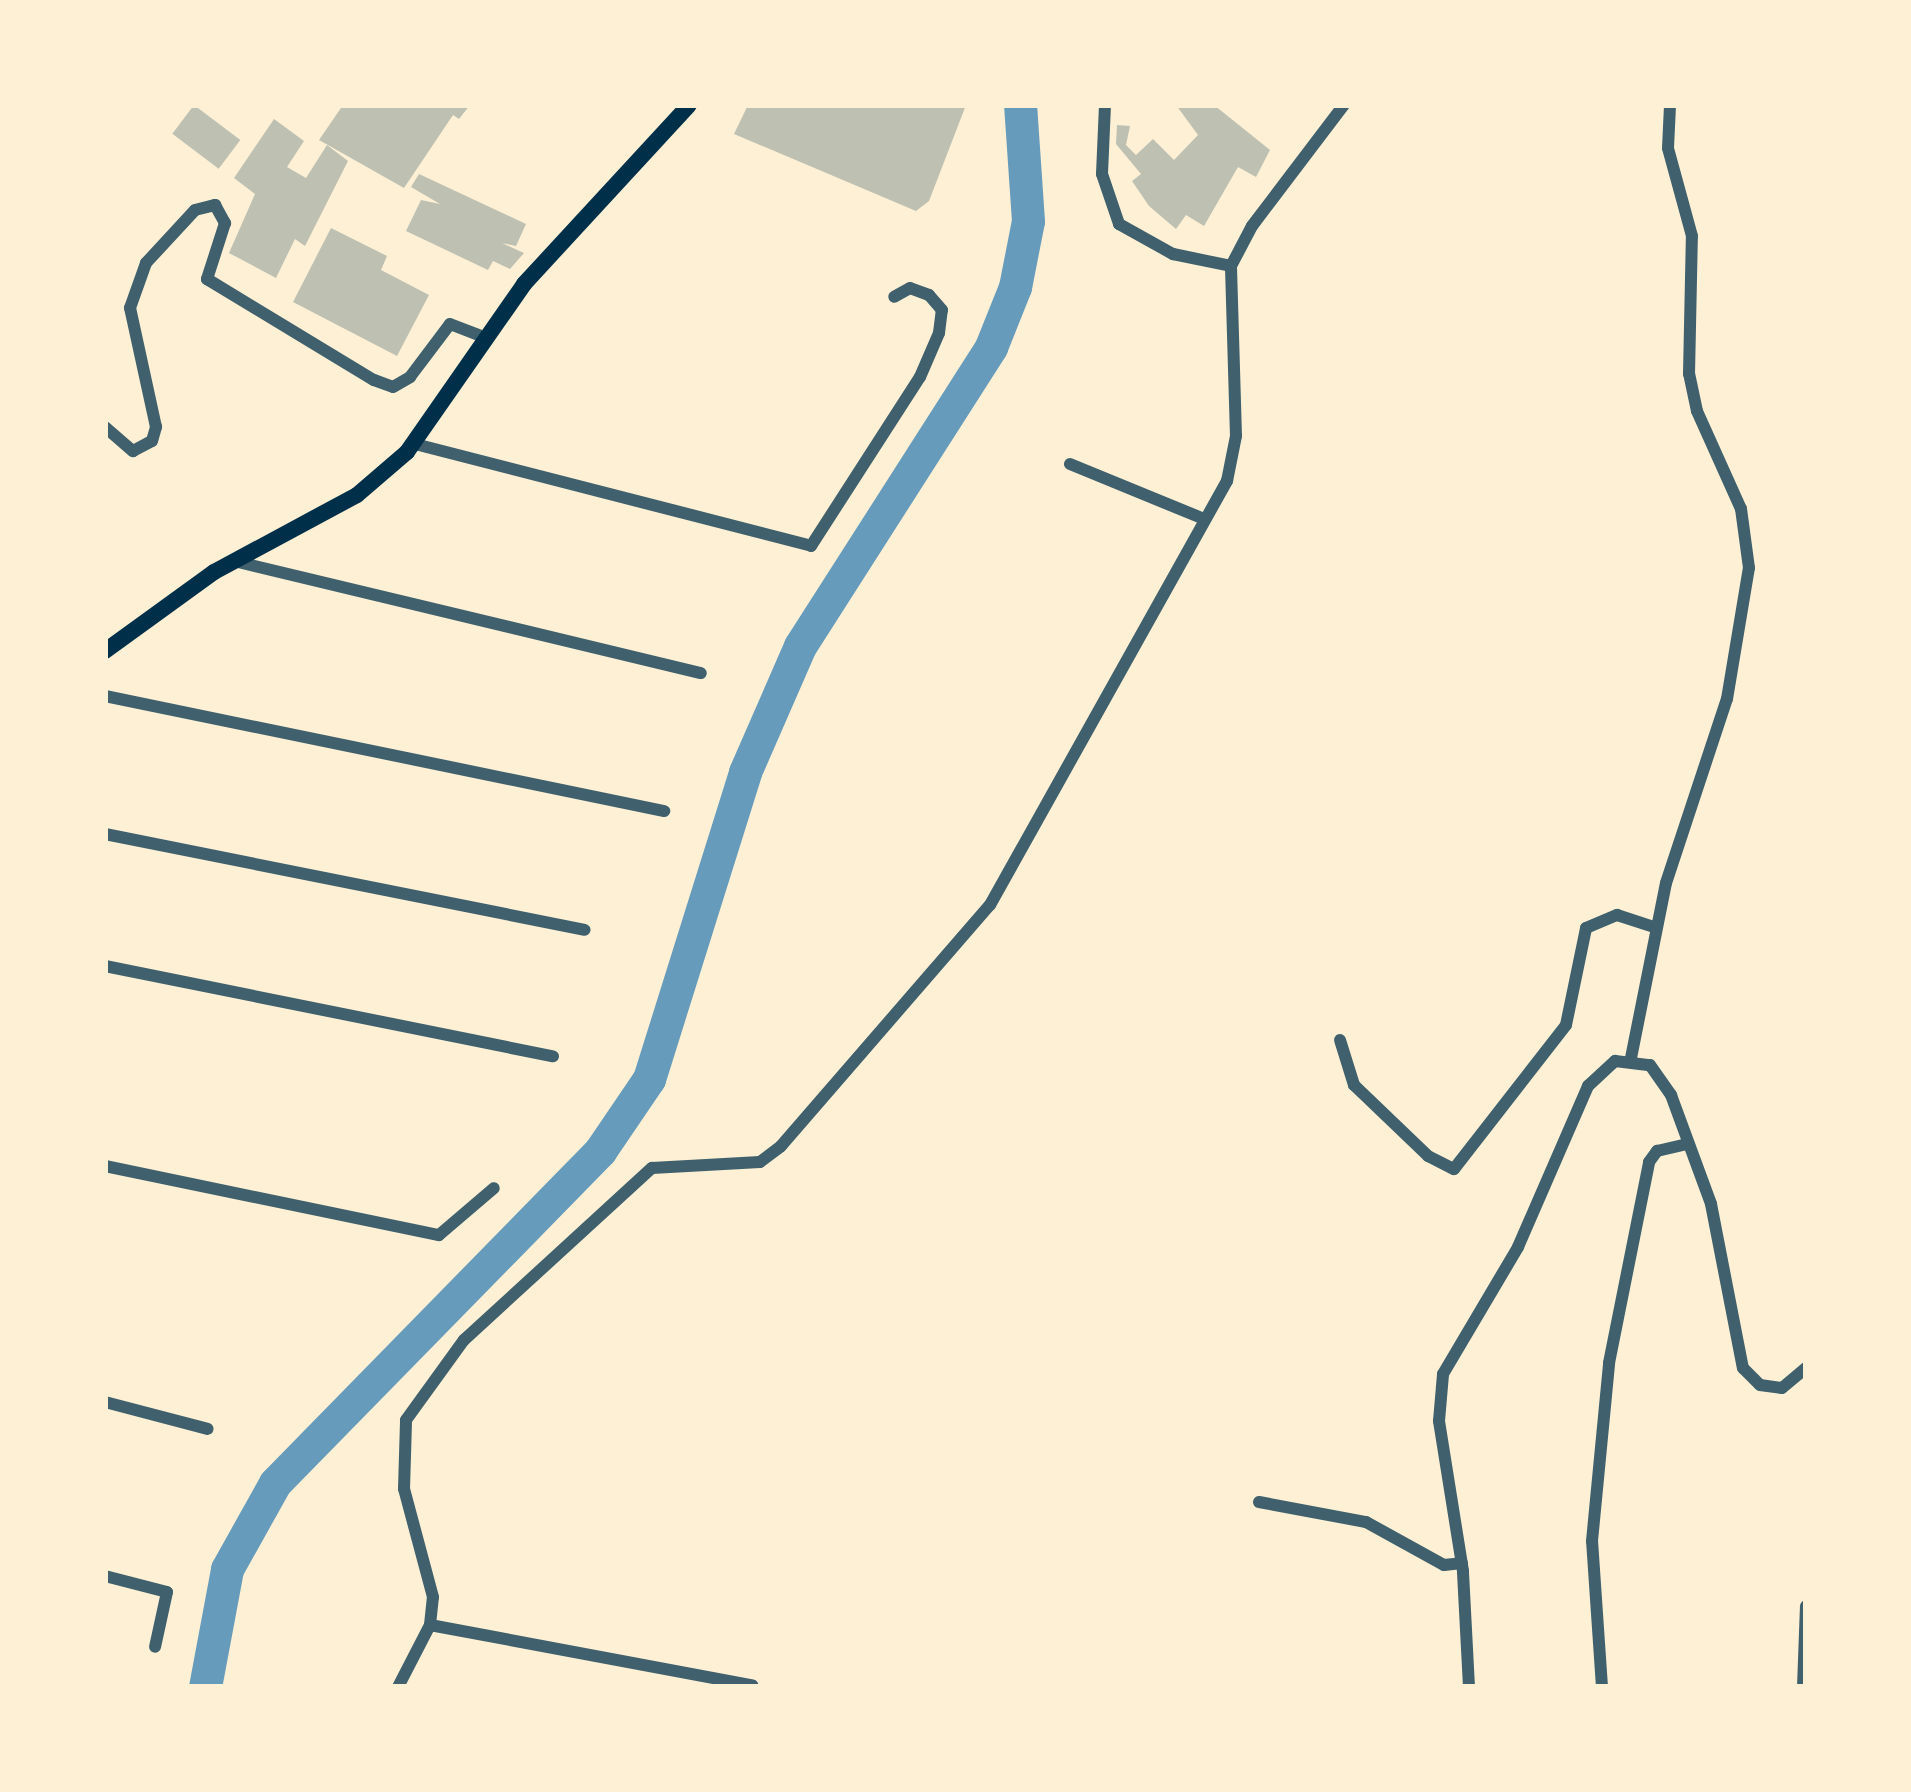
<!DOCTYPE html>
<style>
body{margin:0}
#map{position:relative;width:1911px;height:1792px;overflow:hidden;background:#fdf0d5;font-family:"Varela Round",sans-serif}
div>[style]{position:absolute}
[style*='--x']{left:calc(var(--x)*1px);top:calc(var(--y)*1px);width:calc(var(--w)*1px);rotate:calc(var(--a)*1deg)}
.river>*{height:33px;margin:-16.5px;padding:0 16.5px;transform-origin:16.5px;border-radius:16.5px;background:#669bbc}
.building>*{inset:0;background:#bec0b2;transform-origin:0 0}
.minor>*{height:12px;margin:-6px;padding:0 6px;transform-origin:6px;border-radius:6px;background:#3f606c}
.secondary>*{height:16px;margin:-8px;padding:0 8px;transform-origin:8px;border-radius:8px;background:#003049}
span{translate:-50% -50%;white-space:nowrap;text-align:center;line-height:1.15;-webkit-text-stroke:12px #fdf0d5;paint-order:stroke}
.frame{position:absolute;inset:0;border:108px solid #fdf0d5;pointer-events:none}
</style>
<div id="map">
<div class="river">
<i style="--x:205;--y:1687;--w:120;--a:-79.4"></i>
<i style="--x:227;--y:1569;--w:98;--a:-60.8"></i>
<i style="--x:275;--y:1483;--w:465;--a:-45.6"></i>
<i style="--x:600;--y:1151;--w:87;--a:-55.8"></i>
<i style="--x:649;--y:1079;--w:322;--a:-72.6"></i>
<i style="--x:745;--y:772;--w:137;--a:-66.4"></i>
<i style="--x:800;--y:646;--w:355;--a:-57.4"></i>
<i style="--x:991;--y:347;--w:65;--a:-68.2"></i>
<i style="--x:1015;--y:287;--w:67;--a:-78.9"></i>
<i style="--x:1028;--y:221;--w:116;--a:-93.9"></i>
</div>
<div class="building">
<i style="left:194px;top:105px;width:58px;height:36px;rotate:37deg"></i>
<i style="clip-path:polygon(343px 105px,470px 105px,459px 119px,453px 115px,404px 188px,319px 140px)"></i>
<i style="clip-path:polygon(748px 105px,966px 105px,929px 201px,916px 211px,734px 134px)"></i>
<i style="clip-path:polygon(1176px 105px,1214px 105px,1270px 150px,1256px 177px,1238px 167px,1204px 226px,1186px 215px,1176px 229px,1149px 206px,1132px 181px,1141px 174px,1116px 144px,1117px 125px,1130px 126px,1126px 145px,1136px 155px,1153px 139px,1174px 160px,1198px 135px)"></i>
<i style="clip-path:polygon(274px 119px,304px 141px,287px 167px,306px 178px,327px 145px,348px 161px,305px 246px,295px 239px,276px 278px,229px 253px,255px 194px,234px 178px)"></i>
<i style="clip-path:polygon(419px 174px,526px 224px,516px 246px,502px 243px,524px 253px,510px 269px,493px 261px,488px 270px,406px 231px,421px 200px,440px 204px,411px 187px)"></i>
<i style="clip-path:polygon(331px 228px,387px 256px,381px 270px,429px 295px,397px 356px,293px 302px)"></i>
</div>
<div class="minor">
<i style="--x:1105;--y:105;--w:69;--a:92.5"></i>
<i style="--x:1102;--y:174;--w:53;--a:71.2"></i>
<i style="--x:1119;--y:224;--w:62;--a:29.1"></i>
<i style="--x:1173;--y:254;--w:59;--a:11.7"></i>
<i style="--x:1231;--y:266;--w:45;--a:-62.3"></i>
<i style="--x:1252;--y:226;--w:152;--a:-52.8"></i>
<i style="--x:105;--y:427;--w:37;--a:41"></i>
<i style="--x:133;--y:451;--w:21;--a:-28"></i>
<i style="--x:152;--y:441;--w:15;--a:-74"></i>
<i style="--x:156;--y:427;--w:122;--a:-102.3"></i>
<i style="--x:130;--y:308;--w:48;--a:-70.4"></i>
<i style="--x:146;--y:263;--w:72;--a:-47.2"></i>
<i style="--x:195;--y:210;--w:21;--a:-14"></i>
<i style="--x:215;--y:205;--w:21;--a:61"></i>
<i style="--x:225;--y:223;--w:59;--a:107.8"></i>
<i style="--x:207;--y:279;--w:195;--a:31.2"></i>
<i style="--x:374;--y:380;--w:20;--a:20"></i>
<i style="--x:393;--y:387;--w:20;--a:-30"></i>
<i style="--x:410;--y:377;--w:66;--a:-53"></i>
<i style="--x:450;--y:324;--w:40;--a:21"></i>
<i style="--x:415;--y:444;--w:409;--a:14.4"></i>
<i style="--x:811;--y:546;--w:201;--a:-57.2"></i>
<i style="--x:920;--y:377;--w:48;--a:-66.6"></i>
<i style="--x:939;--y:333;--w:23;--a:-83"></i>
<i style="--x:942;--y:310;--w:20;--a:-131"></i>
<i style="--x:929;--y:295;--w:20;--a:-160"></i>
<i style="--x:910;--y:288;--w:18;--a:151"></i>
<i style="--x:1070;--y:464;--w:145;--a:22.3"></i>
<i style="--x:234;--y:561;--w:480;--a:13.5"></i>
<i style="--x:105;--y:696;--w:571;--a:11.62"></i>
<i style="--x:105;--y:834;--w:489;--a:11.3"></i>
<i style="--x:105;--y:966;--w:457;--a:11.4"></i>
<i style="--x:1340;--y:1040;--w:47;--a:72.7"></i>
<i style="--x:1354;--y:1085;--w:103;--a:43.8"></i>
<i style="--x:1428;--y:1156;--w:29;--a:27"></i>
<i style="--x:1454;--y:1169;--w:182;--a:-52.1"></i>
<i style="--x:1566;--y:1025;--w:99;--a:-78.3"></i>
<i style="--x:1586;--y:928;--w:34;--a:-23"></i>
<i style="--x:1617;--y:915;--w:40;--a:18"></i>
<i style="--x:1631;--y:1058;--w:178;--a:-78.7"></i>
<i style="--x:1666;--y:883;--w:194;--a:-71.7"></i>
<i style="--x:1727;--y:699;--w:133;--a:-80.5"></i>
<i style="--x:1749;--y:568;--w:60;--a:-97.7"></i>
<i style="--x:1741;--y:509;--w:107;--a:-114.2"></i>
<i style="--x:1697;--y:411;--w:38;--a:-102"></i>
<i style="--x:1689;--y:374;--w:138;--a:-88.8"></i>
<i style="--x:1692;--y:236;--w:91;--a:-105.3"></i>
<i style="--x:1668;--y:148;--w:43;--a:-87.3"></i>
<i style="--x:105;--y:1166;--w:341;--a:11.7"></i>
<i style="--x:439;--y:1235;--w:72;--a:-40.5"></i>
<i style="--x:105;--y:1402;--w:106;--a:14.7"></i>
<i style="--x:1259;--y:1502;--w:109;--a:10.6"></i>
<i style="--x:1366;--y:1522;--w:89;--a:28.9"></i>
<i style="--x:1444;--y:1565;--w:18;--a:-6"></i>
<i style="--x:105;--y:1576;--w:64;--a:14.5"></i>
<i style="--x:167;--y:1592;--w:56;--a:102.3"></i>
<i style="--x:430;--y:1625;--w:328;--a:10.6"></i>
<i style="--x:398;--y:1687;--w:70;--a:-62.7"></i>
<i style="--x:430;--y:1625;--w:28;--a:-84"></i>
<i style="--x:433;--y:1597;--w:112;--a:-105"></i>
<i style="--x:404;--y:1489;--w:69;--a:-88.3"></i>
<i style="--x:406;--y:1420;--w:99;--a:-54.1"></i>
<i style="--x:464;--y:1340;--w:255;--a:-42.5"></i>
<i style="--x:652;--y:1168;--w:108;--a:-3.2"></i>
<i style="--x:760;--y:1162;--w:26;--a:-37"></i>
<i style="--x:781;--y:1146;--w:319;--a:-49.1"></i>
<i style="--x:990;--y:905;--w:486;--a:-60.8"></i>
<i style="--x:1227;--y:481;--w:46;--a:-78.7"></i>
<i style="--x:1236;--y:436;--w:170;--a:-91.7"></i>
<i style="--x:1469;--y:1687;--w:116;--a:-93"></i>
<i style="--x:1463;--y:1571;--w:152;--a:-99.1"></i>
<i style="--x:1439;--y:1421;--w:47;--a:-85.1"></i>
<i style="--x:1443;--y:1374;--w:147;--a:-59.4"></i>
<i style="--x:1518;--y:1247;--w:176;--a:-66.5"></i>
<i style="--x:1588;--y:1086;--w:37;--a:-43"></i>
<i style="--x:1615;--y:1061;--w:35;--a:7"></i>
<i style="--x:1650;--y:1065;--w:37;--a:55"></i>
<i style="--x:1671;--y:1095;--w:116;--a:69.8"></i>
<i style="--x:1711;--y:1204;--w:167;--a:79"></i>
<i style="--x:1743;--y:1368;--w:24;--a:45"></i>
<i style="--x:1760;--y:1385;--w:22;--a:8"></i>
<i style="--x:1782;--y:1388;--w:31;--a:-40"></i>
<i style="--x:1602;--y:1687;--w:146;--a:-93.9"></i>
<i style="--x:1592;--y:1541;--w:179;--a:-84.5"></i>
<i style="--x:1609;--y:1363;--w:205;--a:-78.7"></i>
<i style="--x:1649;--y:1162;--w:14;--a:-54"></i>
<i style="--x:1657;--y:1151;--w:31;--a:-13"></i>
<i style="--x:1803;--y:1687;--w:81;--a:-87.9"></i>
</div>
<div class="secondary">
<i style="--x:105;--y:651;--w:135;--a:-35.9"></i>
<i style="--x:214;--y:572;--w:162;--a:-28.3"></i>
<i style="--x:357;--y:495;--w:66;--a:-40.7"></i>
<i style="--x:407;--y:452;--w:205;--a:-55.1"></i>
<i style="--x:524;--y:284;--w:243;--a:-47.3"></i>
</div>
<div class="frame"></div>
</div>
